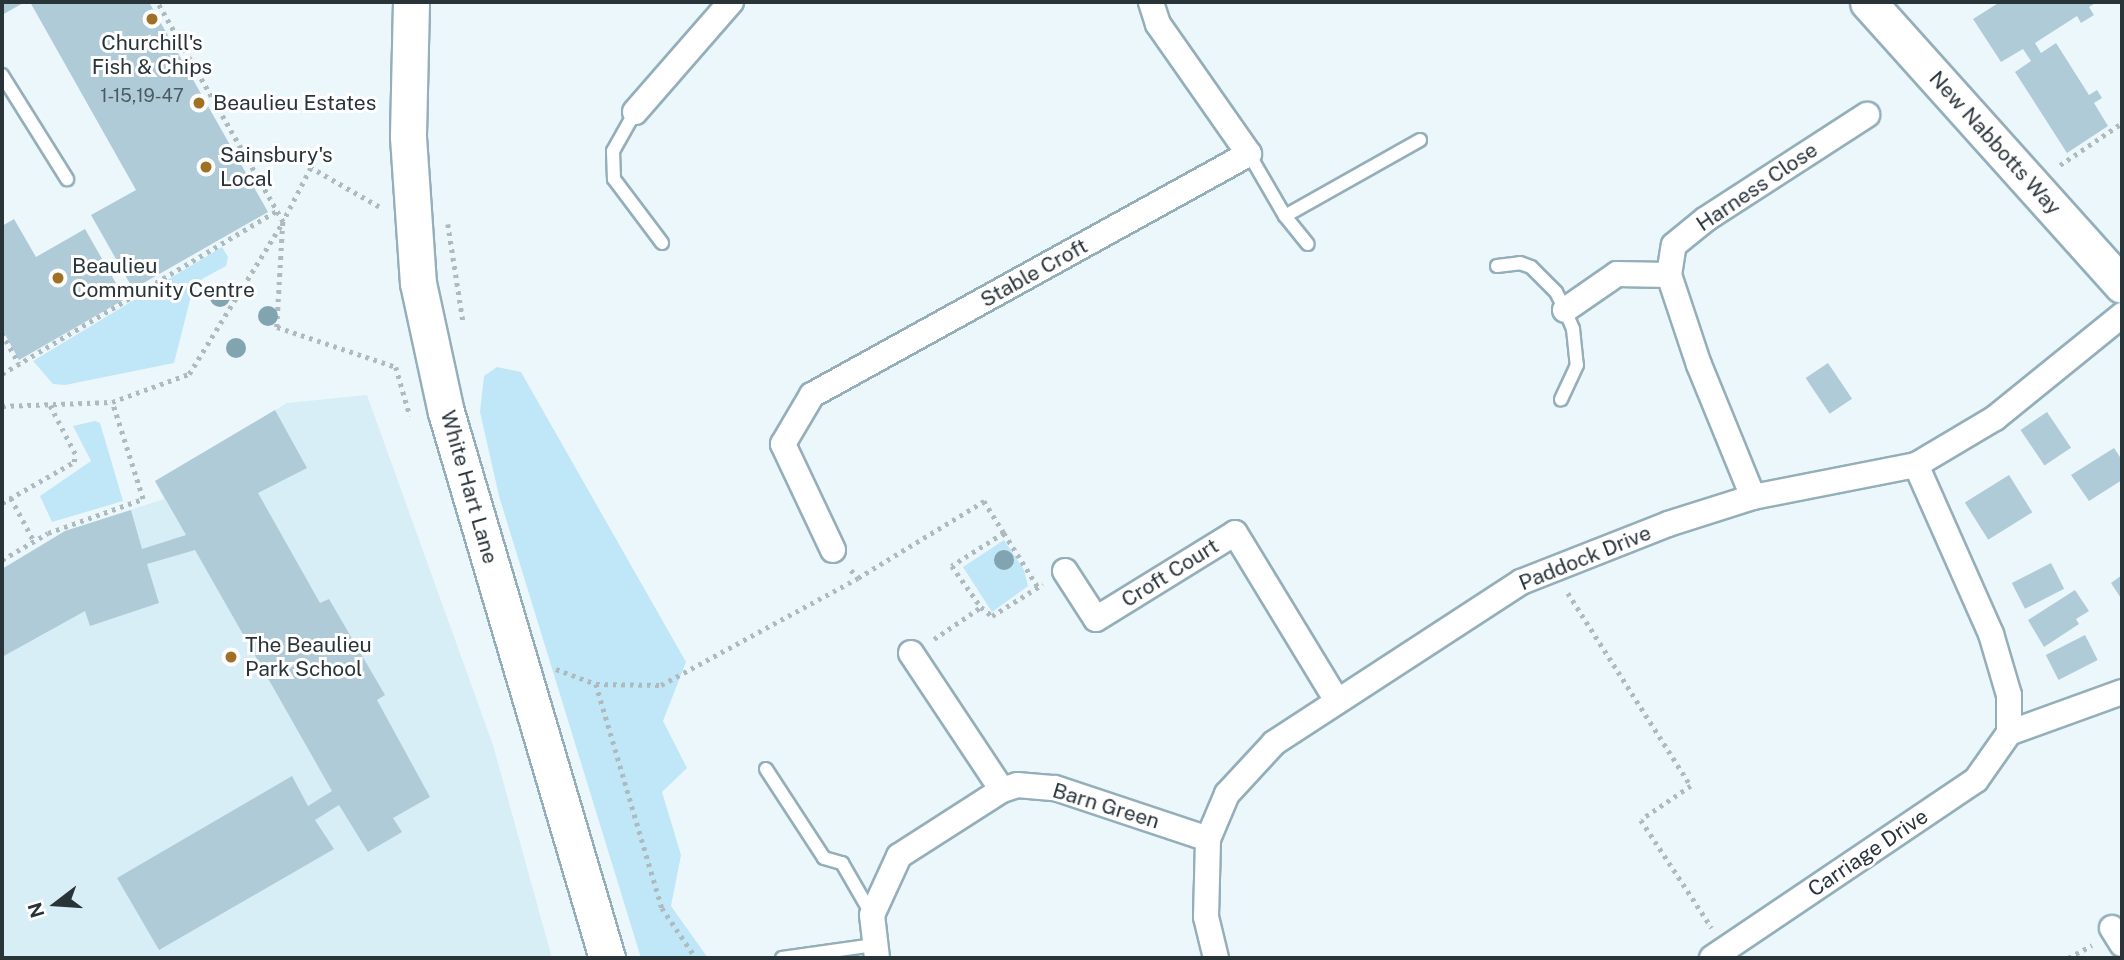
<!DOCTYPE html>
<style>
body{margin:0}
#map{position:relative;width:2124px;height:960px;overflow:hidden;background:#ecf7fc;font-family:"Public Sans",sans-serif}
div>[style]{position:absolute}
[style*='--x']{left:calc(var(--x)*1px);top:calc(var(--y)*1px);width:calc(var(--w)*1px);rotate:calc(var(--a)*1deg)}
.built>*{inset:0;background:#d8eef7}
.green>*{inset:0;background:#bfe7f8}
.building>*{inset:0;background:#afcbd7;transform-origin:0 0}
.path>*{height:4.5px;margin-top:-2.25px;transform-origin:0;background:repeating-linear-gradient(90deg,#afbabf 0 3.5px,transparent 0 8.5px)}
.roads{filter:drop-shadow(2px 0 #94afba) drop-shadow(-2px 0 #94afba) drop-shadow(0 2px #94afba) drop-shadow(0 -2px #94afba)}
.lane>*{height:12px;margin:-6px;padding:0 6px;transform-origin:6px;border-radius:6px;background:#fff}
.street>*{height:24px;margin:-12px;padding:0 12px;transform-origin:12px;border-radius:12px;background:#fff}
.secondary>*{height:35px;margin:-17.5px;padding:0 17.5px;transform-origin:17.5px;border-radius:17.5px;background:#fff}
.trees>*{width:20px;height:20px;margin:-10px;border-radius:50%;background:#82a3b0}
.dots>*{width:19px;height:19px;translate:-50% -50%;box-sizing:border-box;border:4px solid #fff;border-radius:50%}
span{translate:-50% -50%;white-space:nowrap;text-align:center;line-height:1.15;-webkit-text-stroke:6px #fff;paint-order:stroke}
.number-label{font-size:18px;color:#4a5a60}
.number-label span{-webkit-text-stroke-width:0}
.poi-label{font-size:21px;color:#293439}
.left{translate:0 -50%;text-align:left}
.street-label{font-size:21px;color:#293439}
.frame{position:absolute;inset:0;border:4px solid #293439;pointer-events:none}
.north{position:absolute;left:21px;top:869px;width:70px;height:70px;-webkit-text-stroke:5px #fff;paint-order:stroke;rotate:253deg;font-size:19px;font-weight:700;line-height:28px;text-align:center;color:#293439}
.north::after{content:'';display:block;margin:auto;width:24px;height:32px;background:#293439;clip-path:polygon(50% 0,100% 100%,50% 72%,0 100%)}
</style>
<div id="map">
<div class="built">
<i style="clip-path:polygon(367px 395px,493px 745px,552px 958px,2px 958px,2px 569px,65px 531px,164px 499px,155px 481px,287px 403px)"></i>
</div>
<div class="green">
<i style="clip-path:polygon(222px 247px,228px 257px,226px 266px,202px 279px,191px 296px,174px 363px,65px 385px,53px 384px,33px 361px)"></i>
<i style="clip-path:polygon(497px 367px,521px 372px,686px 662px,663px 721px,687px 768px,662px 792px,681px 855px,671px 906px,708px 958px,641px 958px,499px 496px,480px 412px,484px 376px)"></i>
<i style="clip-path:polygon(95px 421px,100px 423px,123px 501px,52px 522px,40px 496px,91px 461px,73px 426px)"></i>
<i style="clip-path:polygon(1004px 540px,1024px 570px,1028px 586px,992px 612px,963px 567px)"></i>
</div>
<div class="building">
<i style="clip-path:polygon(2px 2px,25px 2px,2px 15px)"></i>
<i style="clip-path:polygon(30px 2px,149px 2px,268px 212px,133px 289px,91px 215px,136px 190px)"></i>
<i style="clip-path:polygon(2000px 2px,2097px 2px,2089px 7px,2094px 15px,2081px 23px,2077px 16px,2035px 43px,2041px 53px,2056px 43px,2089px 95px,2097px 90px,2102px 98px,2094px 103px,2108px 126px,2067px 153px,2015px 72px,2031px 61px,2023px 49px,2001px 62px,1973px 19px)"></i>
<i style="clip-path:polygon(14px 219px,36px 257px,85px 229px,125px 299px,19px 360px,2px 329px,2px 226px)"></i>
<i style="left:1828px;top:363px;width:43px;height:27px;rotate:56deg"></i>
<i style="clip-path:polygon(275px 410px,307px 468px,258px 493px,320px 603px,329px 599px,385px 695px,377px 700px,430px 797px,393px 818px,402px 832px,368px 852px,339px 805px,315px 820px,334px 849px,159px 950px,117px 878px,292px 776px,308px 806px,332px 791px,195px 550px,147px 564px,159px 603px,90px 626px,85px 611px,2px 657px,2px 569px,65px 531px,131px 510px,142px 549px,186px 535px,155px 481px)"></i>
<i style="left:2047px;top:412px;width:43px;height:32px;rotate:56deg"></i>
<i style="clip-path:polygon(2114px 448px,2122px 460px,2122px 480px,2089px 501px,2071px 475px)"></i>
<i style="left:2009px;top:475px;width:44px;height:52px;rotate:58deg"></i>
<i style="left:2051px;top:563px;width:29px;height:44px;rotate:63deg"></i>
<i style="clip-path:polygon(2122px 575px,2122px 600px,2111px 583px)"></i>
<i style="clip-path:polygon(2075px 590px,2089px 611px,2076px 619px,2079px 624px,2044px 647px,2028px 620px)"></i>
<i style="left:2085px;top:635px;width:28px;height:44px;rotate:63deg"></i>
</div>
<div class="path">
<i style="--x:2060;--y:165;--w:75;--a:-34.1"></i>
<i style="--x:379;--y:207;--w:78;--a:-150.2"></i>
<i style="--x:311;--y:168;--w:61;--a:117.4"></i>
<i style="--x:283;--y:222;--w:105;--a:93.3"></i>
<i style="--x:277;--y:327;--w:126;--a:18.6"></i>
<i style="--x:396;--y:367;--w:51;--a:74.1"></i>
<i style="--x:448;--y:224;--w:98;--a:81.2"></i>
<i style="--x:2;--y:333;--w:35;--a:61"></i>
<i style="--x:2;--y:374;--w:319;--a:-30.7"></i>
<i style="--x:2;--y:406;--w:110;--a:-2.1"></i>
<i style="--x:112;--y:402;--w:82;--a:-20"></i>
<i style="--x:189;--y:374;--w:179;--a:-58.3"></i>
<i style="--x:283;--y:222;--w:254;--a:-119.8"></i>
<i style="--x:11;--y:498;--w:49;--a:61.9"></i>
<i style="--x:2;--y:503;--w:83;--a:-29.7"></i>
<i style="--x:74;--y:462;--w:8;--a:-83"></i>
<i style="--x:75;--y:454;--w:56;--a:-117.5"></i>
<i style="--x:1004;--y:533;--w:64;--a:57.8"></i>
<i style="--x:2;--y:560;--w:53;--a:-30.4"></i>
<i style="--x:48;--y:533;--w:101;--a:-19.7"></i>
<i style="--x:143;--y:499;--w:102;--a:-107.7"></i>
<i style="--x:851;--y:570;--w:11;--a:49"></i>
<i style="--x:858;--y:578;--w:148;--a:-31.4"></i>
<i style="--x:984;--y:501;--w:38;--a:58"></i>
<i style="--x:1004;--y:533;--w:62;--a:147.6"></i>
<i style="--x:952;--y:566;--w:50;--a:54.7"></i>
<i style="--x:1568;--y:593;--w:229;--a:57.5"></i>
<i style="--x:1691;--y:786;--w:60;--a:145.8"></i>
<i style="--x:1641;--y:820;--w:129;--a:56.7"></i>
<i style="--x:934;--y:639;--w:57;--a:-34.2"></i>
<i style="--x:981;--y:607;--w:14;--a:39"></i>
<i style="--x:992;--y:616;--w:60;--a:-32.1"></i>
<i style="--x:556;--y:669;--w:43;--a:20.6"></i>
<i style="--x:596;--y:684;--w:65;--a:0.9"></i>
<i style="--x:661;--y:685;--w:224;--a:-28.5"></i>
<i style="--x:596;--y:684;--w:234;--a:73.6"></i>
<i style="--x:662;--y:908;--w:60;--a:55.8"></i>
<i style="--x:2068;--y:958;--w:27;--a:-28"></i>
</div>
<div class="roads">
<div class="lane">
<i style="--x:2;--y:75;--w:123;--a:58"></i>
<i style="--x:635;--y:112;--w:45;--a:119.4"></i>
<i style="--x:613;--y:151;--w:28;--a:88"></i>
<i style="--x:614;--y:179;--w:80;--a:53.1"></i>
<i style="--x:1249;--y:154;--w:72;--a:59.9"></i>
<i style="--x:1285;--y:216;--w:36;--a:51"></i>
<i style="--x:1285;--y:216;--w:155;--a:-29.4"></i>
<i style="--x:1497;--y:266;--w:23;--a:-7"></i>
<i style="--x:1520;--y:263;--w:12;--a:20"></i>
<i style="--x:1531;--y:267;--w:35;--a:45"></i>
<i style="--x:1556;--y:292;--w:20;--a:63"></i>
<i style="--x:1565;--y:310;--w:21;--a:67"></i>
<i style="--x:1573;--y:329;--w:36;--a:84"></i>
<i style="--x:1577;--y:365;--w:38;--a:115"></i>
<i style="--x:766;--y:769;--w:106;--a:56.9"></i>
<i style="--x:824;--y:858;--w:19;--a:16"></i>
<i style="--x:842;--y:863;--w:60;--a:60"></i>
<i style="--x:782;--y:958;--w:93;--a:-8"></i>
</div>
<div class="street">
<i style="--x:635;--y:112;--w:146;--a:-48.9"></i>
<i style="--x:1565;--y:310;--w:63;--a:-34.7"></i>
<i style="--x:1617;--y:274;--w:52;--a:1.1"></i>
<i style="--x:1753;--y:497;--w:143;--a:-112.2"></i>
<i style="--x:1699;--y:365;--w:95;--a:-108.4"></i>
<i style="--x:1669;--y:275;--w:30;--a:-81"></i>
<i style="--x:1674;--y:245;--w:41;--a:-39.1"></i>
<i style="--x:1706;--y:219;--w:192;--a:-32.9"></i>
<i style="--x:833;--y:550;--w:117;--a:-115.3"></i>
<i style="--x:783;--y:444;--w:57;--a:-59.4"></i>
<i style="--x:812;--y:395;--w:499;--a:-28.9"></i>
<i style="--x:1249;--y:154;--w:159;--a:-125"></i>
<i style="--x:1158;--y:24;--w:23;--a:-108"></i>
<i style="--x:1065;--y:571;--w:57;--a:57.1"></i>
<i style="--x:1096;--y:619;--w:163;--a:-31.7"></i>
<i style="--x:1235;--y:533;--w:194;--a:58.7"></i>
<i style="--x:911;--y:653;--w:164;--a:56.4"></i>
<i style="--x:2009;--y:733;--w:120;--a:-19.9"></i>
<i style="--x:2112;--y:928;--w:19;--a:58"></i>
<i style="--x:877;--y:958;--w:43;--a:-96.6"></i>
<i style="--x:872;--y:915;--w:65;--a:-65.4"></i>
<i style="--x:899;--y:856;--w:122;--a:-32.7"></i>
<i style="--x:1002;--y:790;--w:16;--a:-18"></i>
<i style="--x:1017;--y:785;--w:38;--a:5"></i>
<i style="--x:1055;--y:788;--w:161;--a:18.4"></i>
<i style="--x:1216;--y:958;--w:42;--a:-103.7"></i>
<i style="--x:1206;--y:917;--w:78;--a:-88.5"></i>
<i style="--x:1208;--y:839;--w:49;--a:-67.1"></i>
<i style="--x:1227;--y:794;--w:69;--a:-47.3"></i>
<i style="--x:1274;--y:743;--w:295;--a:-33.1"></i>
<i style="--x:1521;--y:582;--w:158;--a:-21.5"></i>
<i style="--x:1668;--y:524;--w:89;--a:-17.6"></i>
<i style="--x:1753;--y:497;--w:166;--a:-11.1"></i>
<i style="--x:1916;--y:465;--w:92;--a:-30.7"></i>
<i style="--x:1995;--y:418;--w:164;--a:-39"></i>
<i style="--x:1712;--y:958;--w:318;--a:-34"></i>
<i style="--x:1976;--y:780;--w:57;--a:-54.9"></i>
<i style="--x:2009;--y:733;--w:38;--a:-90"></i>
<i style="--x:2009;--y:695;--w:64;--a:-106.4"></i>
<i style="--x:1991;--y:634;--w:185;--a:-113.9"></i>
</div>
<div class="secondary">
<i style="--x:411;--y:2;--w:135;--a:91.3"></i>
<i style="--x:408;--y:137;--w:146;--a:86.1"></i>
<i style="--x:418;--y:283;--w:132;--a:77.8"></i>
<i style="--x:446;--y:412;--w:569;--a:73.57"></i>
<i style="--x:1868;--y:2;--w:380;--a:48.1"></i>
</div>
</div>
<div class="trees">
<i style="left:220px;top:297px"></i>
<i style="left:268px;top:316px"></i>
<i style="left:236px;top:348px"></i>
<i style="left:1004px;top:560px"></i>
</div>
<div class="dots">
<i style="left:152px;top:19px;background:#a07124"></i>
<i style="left:199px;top:103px;background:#a07124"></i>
<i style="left:206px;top:167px;background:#a07124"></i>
<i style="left:58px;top:278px;background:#a07124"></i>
<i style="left:231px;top:657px;background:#a07124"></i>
</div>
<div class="number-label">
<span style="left:142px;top:96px">1-15,19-47</span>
</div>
<div class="poi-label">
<span style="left:152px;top:55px">Churchill's<br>Fish &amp; Chips</span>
<span class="left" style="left:213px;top:103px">Beaulieu Estates</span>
<span class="left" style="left:220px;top:167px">Sainsbury's<br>Local</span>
<span class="left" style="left:72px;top:278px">Beaulieu<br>Community Centre</span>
<span class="left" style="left:245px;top:657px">The Beaulieu<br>Park School</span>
</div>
<div class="street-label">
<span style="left:1995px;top:143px;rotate:48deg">New Nabbotts Way</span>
<span style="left:1757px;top:187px;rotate:-34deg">Harness Close</span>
<span style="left:1034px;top:273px;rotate:-29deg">Stable Croft</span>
<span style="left:469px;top:487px;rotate:74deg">White Hart Lane</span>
<span style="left:1585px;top:558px;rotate:-22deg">Paddock Drive</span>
<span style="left:1170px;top:573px;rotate:-32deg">Croft Court</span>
<span style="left:1106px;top:806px;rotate:17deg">Barn Green</span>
<span style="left:1868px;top:853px;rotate:-34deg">Carriage Drive</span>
</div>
<div class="frame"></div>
<div class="north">N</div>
</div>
